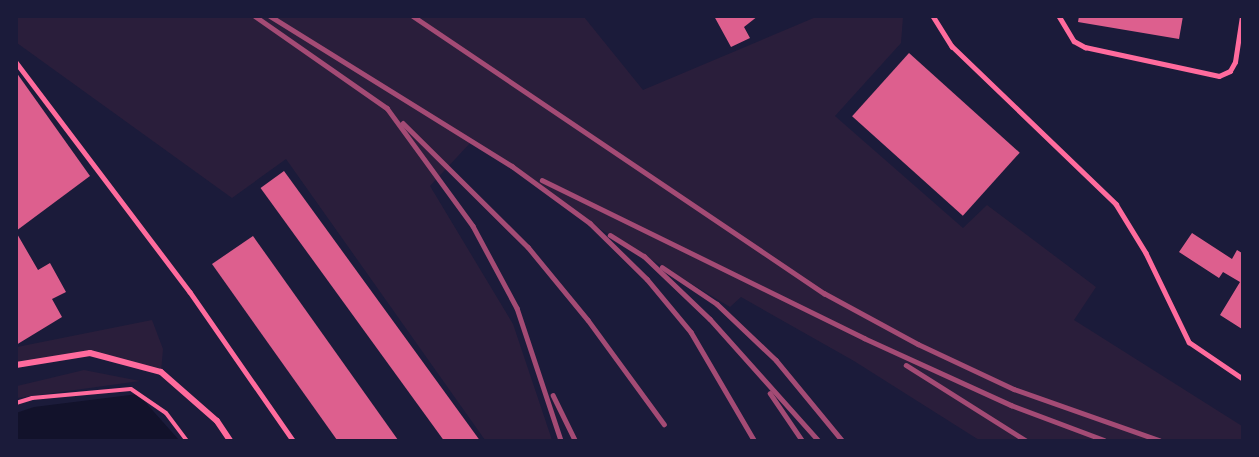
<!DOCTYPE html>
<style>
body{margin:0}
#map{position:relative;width:1259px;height:457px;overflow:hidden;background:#1b1b3a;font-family:Georgia,serif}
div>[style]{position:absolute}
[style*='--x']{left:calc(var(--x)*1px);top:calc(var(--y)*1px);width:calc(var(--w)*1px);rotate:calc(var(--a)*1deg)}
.green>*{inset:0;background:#2a1e3b}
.water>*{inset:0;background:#12122b}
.building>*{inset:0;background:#dd5f8e;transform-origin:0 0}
.path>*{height:4px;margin:-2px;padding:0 2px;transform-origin:2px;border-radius:2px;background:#ff6b9d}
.service>*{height:4.5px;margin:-2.25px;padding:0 2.25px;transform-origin:2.25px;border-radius:2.25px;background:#ff6b9d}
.minor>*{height:6px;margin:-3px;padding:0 3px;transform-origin:3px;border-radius:3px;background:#ff6b9d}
.rail>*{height:4.5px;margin:-2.25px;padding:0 2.25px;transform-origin:2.25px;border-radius:2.25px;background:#a44b75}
span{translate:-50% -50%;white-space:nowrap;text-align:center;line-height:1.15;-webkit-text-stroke:4.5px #1b1b3a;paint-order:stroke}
.frame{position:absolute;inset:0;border:18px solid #1b1b3a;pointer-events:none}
</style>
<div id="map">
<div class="green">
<i style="clip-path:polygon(16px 17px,584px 17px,643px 90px,816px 17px,903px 17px,901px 43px,835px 116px,963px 228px,987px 205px,1096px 287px,1074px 320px,1242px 426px,1242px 440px,979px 440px,854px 361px,741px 297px,730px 307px,590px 223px,472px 141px,430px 186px,513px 324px,552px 440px,485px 440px,286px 159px,232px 198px,17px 43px)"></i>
<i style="clip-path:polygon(152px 320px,163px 349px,161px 372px,90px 353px,17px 365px,17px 347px)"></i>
<i style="clip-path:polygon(84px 370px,140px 381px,17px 398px,17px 386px)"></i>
</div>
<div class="water">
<i style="clip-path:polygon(138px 394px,179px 440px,17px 440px,16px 413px,34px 407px)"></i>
</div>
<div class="building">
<i style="clip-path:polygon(714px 16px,758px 16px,744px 27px,750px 38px,731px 47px)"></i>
<i style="clip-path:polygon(1079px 16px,1183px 16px,1179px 39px,1078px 22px)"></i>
<i style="left:909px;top:53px;width:149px;height:85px;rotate:42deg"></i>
<i style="clip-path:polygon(16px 72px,90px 176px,16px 231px)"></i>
<i style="left:284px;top:171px;width:332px;height:29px;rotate:54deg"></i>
<i style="clip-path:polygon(16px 232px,38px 270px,50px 263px,66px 292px,52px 299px,62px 317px,16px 345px)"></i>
<i style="clip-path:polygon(1192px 233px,1232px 259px,1237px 250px,1242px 253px,1242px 329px,1220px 315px,1240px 282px,1223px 272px,1219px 278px,1179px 252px)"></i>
<i style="clip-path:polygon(253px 236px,398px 440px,337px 440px,212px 264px)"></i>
</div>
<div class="path">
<i style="--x:16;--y:403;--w:17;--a:-17"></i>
<i style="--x:32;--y:398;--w:99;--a:-5.2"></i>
<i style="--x:131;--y:389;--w:42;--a:34.4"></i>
<i style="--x:166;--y:413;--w:34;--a:53"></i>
</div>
<div class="service">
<i style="--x:933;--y:16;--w:36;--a:58"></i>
<i style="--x:952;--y:46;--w:228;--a:43.9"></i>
<i style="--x:1116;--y:204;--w:57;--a:58.5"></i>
<i style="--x:1146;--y:253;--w:99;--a:64.2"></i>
<i style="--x:1189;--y:342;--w:64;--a:34.2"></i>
<i style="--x:1059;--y:16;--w:29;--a:59"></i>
<i style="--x:1074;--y:41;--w:13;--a:29"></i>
<i style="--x:1085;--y:47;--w:137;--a:12.2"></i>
<i style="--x:1219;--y:76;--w:12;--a:-24"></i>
<i style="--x:1230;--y:71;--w:10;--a:-61"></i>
<i style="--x:1235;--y:62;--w:47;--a:-81.3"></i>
<i style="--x:16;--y:62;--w:288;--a:52.9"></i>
<i style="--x:190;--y:292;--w:180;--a:55.2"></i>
</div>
<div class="minor">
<i style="--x:16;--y:365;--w:75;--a:-9.2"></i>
<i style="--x:90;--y:353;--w:73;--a:15"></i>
<i style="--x:161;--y:372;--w:74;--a:41.2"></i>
<i style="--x:217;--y:421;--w:23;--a:56"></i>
</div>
<div class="rail">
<i style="--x:255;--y:16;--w:161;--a:34.9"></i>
<i style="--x:387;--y:108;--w:146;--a:53.9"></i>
<i style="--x:473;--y:226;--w:93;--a:61.8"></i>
<i style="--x:517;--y:308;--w:139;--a:71.6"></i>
<i style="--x:270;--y:16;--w:285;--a:31.8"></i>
<i style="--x:512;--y:166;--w:97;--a:36.2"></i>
<i style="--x:590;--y:223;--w:80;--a:44.5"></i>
<i style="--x:647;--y:279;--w:69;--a:50.3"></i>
<i style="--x:691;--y:332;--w:125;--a:59.7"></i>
<i style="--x:413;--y:16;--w:496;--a:34"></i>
<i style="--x:824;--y:293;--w:107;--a:28.5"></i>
<i style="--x:918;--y:344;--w:106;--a:25.1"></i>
<i style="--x:1014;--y:389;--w:154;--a:19.4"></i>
<i style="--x:403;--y:123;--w:176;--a:44.8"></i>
<i style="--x:528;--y:247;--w:94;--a:50.6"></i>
<i style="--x:588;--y:320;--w:129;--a:53.8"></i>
<i style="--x:542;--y:180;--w:359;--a:26.1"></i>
<i style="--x:864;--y:338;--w:162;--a:24.5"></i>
<i style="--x:1011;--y:405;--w:99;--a:20.6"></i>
<i style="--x:610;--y:235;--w:40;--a:32"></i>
<i style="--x:644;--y:256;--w:91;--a:43.7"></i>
<i style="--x:710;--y:319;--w:162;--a:48.2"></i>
<i style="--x:662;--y:267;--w:66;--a:33.9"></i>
<i style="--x:717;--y:304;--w:81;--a:43.5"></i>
<i style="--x:776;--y:360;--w:104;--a:50.5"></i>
<i style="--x:906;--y:365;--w:141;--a:32.2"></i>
<i style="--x:770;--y:393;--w:57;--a:55.8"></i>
<i style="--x:553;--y:395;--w:50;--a:63.9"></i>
</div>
<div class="frame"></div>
</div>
